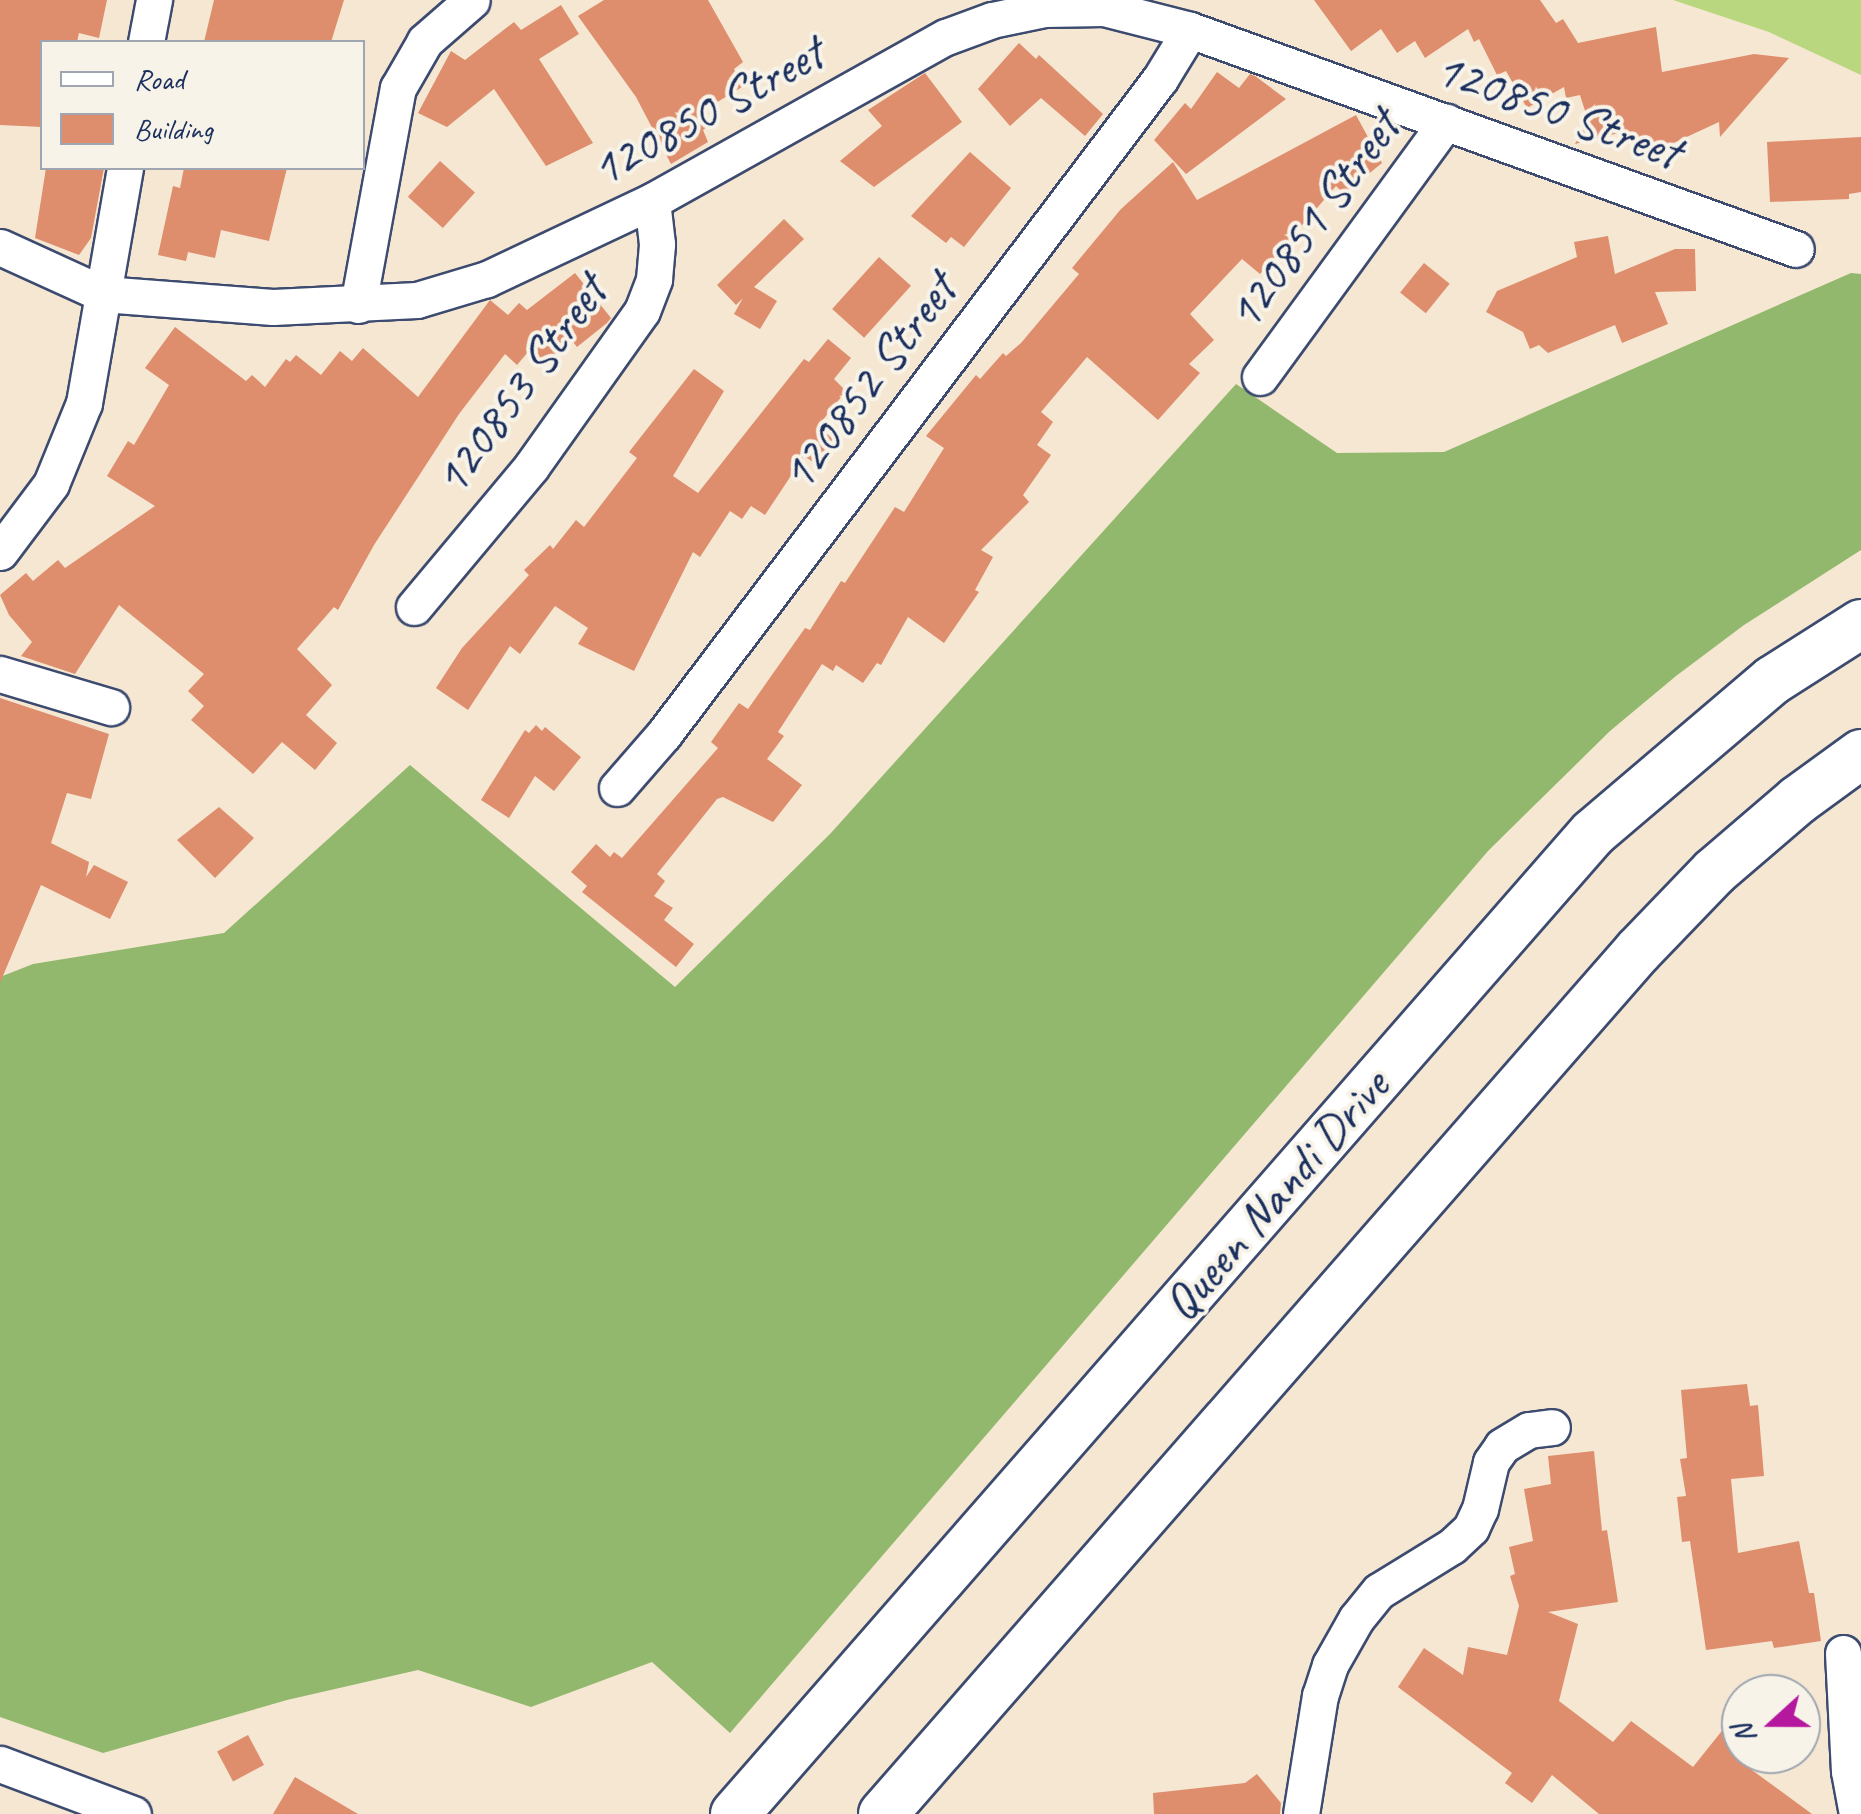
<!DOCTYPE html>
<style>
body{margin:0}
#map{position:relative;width:1861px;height:1814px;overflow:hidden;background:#f5e7d2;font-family:Caveat,sans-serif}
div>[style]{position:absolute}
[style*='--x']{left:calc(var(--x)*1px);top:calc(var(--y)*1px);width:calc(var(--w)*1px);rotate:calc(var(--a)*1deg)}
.green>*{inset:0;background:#b8d77e}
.forest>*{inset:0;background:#92b86d}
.building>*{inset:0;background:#de8d6d;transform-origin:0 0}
.roads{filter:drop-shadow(2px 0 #3c4b6f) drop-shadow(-2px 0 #3c4b6f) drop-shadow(0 2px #3c4b6f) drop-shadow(0 -2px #3c4b6f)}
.street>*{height:35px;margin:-17.5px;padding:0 17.5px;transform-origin:17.5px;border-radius:17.5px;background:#fff}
.secondary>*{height:48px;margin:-24px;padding:0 24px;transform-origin:24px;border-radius:24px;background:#fff}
span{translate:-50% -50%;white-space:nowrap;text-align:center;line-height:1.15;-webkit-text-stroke:8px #f7f3e8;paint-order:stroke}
.street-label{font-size:50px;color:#1b2f5e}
.legend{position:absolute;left:40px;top:40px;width:325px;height:130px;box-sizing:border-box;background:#f7f3e8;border:2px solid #9fa5b1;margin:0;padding:12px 18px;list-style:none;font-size:30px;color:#1b2f5e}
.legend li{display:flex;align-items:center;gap:20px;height:50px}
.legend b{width:50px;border:2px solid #9fa5b1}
.north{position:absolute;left:1721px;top:1674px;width:100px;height:100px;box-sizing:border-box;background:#f7f3e8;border:2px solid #9fa5b1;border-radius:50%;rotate:249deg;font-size:28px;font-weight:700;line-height:40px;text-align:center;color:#1b2f5e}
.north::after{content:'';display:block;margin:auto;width:35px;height:45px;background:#b5179e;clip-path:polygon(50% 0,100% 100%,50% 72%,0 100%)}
</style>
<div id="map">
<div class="green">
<i style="clip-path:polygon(1673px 0,1861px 0,1861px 75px,1769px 32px)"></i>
</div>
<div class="forest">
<i style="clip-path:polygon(1851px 273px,1861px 274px,1861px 550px,1744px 625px,1676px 676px,1610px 731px,1488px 851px,730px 1733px,652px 1662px,531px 1707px,418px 1670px,287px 1700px,103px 1753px,0 1717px,0 977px,33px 964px,224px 933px,410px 765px,675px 987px,830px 834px,1236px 384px,1337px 453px,1444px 452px)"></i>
</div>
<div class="building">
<i style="clip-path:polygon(0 0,107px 0,99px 38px,79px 33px,77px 42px,42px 42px,42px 127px,0 125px)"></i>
<i style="clip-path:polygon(214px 0,344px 0,331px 42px,204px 42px)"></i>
<i style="clip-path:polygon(604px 0,708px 0,743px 62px,734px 69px,742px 87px,701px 112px,708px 126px,703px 130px,708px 142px,671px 164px,636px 97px,578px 16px)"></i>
<i style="clip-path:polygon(1314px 0,1540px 0,1556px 23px,1563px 19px,1578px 43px,1656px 27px,1662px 72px,1754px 54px,1789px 58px,1720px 137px,1719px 122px,1652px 153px,1648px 144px,1635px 151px,1626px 131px,1575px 144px,1596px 103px,1586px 114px,1580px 95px,1566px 98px,1564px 87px,1527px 108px,1506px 71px,1497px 75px,1479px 39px,1474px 42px,1468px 29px,1425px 58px,1415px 41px,1397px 53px,1381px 29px,1351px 51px)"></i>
<i style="clip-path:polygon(561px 5px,579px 34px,539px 59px,593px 143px,546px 166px,494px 89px,447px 127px,418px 113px,451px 51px,465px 60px,514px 22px,521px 30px)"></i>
<i style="clip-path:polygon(1019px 43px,1036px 59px,1039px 55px,1103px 114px,1085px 136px,1041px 98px,1010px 126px,978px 89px)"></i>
<i style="clip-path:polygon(1217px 72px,1239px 88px,1250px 74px,1255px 76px,1286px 99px,1186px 174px,1154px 140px,1185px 103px,1191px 109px)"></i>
<i style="clip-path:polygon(925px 73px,962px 122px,874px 187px,840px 161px,882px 126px,868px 110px)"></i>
<i style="clip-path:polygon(1356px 115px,1382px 163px,1344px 194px,1336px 186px,1260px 274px,1242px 259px,1190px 314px,1214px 340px,1189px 364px,1200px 373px,1158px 420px,1087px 357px,1041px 412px,1053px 422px,1037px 445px,1051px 455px,1023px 495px,1029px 502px,981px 550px,993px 557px,975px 590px,979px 592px,944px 643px,908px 617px,881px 665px,877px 663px,863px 683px,836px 665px,833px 671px,822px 664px,778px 732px,784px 736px,767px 759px,802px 785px,773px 822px,723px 797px,717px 799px,657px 874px,665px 881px,654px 896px,673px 908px,664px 920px,694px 944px,676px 967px,582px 892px,587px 886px,571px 872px,596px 844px,610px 857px,614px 852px,622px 858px,718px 748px,711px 742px,739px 703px,748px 709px,805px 628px,810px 630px,841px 581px,845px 583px,895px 507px,904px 512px,944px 448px,926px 436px,976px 375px,980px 379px,1003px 353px,1006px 356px,1021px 343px,1079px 274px,1072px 268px,1121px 209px,1173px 162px,1197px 200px)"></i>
<i style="clip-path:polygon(1861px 137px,1861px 192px,1849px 194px,1849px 199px,1770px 202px,1767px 142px)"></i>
<i style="clip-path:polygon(970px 152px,1011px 188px,964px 247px,951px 237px,946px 243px,911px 216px)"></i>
<i style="left:440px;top:161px;width:47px;height:48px;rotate:42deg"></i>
<i style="clip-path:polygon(46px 168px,104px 168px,91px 238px,79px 255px,35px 238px)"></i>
<i style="clip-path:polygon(184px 168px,287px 168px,269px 241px,221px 230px,215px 258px,188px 252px,186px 261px,158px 255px,173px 186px,180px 188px)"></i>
<i style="clip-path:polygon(784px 219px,804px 239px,754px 287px,777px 301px,760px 329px,734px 314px,743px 298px,736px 305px,717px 285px)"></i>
<i style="clip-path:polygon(1608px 236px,1615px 274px,1675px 249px,1695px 249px,1696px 291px,1655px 292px,1668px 324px,1622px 343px,1615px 325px,1548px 353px,1539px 345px,1530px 349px,1523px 332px,1486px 312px,1497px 291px,1577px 257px,1574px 242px)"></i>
<i style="left:879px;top:257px;width:43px;height:70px;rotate:42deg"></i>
<i style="left:1424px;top:263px;width:33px;height:38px;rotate:39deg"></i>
<i style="clip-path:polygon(575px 273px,611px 318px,607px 323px,577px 347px,570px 338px,545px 366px,528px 352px,517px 365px,505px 354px,459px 414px,374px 545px,338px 610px,334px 607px,297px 649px,332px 685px,306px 715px,337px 743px,315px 770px,282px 742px,253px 774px,191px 720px,204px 706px,188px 691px,204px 674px,119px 605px,75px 674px,21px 656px,32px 642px,9px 615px,0 595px,26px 573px,33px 581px,58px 560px,65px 568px,155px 506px,107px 476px,128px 441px,134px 445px,169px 385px,145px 368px,175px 327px,246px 381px,252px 375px,265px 387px,286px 359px,290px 362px,296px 355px,321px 375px,340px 351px,352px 361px,363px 348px,418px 397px,490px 300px,508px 315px,519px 303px,527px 310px)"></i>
<i style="clip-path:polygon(828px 339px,851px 358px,834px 379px,846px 391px,818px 426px,833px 439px,816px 464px,804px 456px,765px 515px,751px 506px,742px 519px,730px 511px,700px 557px,693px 552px,634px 671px,578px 644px,588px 628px,555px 606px,520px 654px,510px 646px,468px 710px,436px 688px,462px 648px,529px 575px,524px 570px,550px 545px,553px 549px,576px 520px,584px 527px,637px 458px,629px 452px,694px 369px,724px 391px,673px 476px,698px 493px,804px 359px,809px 362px)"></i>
<i style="clip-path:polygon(0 698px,109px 734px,91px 799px,67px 793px,51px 843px,89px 862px,86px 877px,94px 865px,128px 882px,110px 919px,41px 885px,0 983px)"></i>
<i style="clip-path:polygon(536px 725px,542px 731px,545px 727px,581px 757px,554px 791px,535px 776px,509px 818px,481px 800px,525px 730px,529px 733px)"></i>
<i style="clip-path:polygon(219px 807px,254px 838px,215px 878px,177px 840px)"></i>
<i style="clip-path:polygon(1747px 1384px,1750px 1406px,1758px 1405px,1764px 1476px,1731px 1479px,1738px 1553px,1799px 1541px,1809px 1593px,1814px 1593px,1821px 1641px,1774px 1648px,1772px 1641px,1706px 1650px,1690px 1541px,1682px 1542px,1677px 1497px,1686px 1496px,1680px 1459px,1687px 1458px,1681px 1390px)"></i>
<i style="clip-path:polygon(1594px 1451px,1602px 1531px,1607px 1530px,1618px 1602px,1548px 1612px,1578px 1624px,1559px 1701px,1613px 1742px,1631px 1721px,1693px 1767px,1741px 1707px,1741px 1762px,1812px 1814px,1599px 1814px,1552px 1775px,1532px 1803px,1505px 1783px,1512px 1773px,1398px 1687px,1424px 1648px,1463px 1675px,1468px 1647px,1507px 1655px,1519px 1606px,1510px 1576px,1515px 1574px,1509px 1547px,1533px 1541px,1524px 1489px,1551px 1484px,1548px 1456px)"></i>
<i style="left:248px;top:1735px;width:34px;height:35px;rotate:62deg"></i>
<i style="clip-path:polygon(1257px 1774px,1281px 1803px,1280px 1814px,1154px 1814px,1153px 1793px,1245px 1783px)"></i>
<i style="clip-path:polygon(295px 1777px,358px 1814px,273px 1814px)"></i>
</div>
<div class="roads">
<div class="street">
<i style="--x:146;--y:42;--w:43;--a:-79.2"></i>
<i style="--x:0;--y:247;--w:113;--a:24.5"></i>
<i style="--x:103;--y:294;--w:170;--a:4.4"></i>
<i style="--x:273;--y:307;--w:144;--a:-2.8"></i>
<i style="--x:417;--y:300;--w:73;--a:-16.7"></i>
<i style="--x:487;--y:279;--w:183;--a:-25.3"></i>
<i style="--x:652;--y:201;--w:337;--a:-29.2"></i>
<i style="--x:946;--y:37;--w:49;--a:-20.3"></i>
<i style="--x:992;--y:20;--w:53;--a:-11.9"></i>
<i style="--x:1044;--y:9;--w:60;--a:-1"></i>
<i style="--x:1104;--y:8;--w:89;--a:14.3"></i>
<i style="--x:1190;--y:30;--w:644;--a:19.87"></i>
<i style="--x:358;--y:305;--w:221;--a:-79.6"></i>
<i style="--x:398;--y:88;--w:54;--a:-60.1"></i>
<i style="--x:425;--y:41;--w:62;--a:-41.1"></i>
<i style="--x:1260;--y:377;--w:316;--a:-53.9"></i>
<i style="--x:0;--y:552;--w:85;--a:-53.1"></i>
<i style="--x:51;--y:484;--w:87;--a:-67.8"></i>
<i style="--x:84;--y:403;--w:239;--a:-80.1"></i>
<i style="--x:414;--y:607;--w:182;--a:-50.1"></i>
<i style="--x:531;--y:467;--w:191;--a:-54.6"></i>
<i style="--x:642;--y:311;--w:34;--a:-69"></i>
<i style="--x:654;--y:279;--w:35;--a:-85"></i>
<i style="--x:657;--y:244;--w:43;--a:-96.6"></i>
<i style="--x:0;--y:674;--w:116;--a:16.6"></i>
<i style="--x:617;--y:788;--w:72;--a:-49"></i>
<i style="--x:664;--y:734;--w:822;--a:-52.87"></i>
<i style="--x:1160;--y:79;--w:57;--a:-58.5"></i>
<i style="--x:1843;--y:1653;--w:118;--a:87.1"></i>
<i style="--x:1849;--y:1771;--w:44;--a:79.5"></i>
<i style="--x:0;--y:1764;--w:142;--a:20.6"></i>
<i style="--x:1301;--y:1814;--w:120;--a:-80.9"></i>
<i style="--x:1320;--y:1696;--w:33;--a:-72"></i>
<i style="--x:1330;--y:1665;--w:53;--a:-60.5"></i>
<i style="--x:1356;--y:1619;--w:36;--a:-51"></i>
<i style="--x:1379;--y:1591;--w:86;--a:-31.7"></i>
<i style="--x:1452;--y:1546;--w:26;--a:-43"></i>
<i style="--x:1471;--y:1528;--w:21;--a:-65"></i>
<i style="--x:1480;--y:1509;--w:48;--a:-76.8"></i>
<i style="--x:1491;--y:1462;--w:19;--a:-55"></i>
<i style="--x:1502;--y:1446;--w:31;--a:-31"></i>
<i style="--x:1529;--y:1430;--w:23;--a:-7"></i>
</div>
<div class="secondary">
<i style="--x:735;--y:1814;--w:1303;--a:-48.83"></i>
<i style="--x:1593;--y:833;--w:236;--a:-40.4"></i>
<i style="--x:1773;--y:680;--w:104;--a:-32.5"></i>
<i style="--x:883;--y:1814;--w:1147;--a:-48.82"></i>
<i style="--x:1638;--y:951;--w:110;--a:-46.1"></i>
<i style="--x:1714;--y:872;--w:111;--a:-40.6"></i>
<i style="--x:1798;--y:800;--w:78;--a:-36.1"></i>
</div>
</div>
<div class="street-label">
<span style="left:1558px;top:110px;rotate:20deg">120850 Street</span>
<span style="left:707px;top:111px;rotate:-29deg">120850 Street</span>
<span style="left:1313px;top:220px;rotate:-54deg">120851 Street</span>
<span style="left:868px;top:382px;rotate:-53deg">120852 Street</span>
<span style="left:520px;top:385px;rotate:-54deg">120853 Street</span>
<span style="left:1276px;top:1195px;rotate:-49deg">Queen Nandi Drive</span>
</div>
<ul class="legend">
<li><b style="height:12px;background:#fff"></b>Road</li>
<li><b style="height:28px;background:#de8d6d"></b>Building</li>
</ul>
<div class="north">N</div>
</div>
